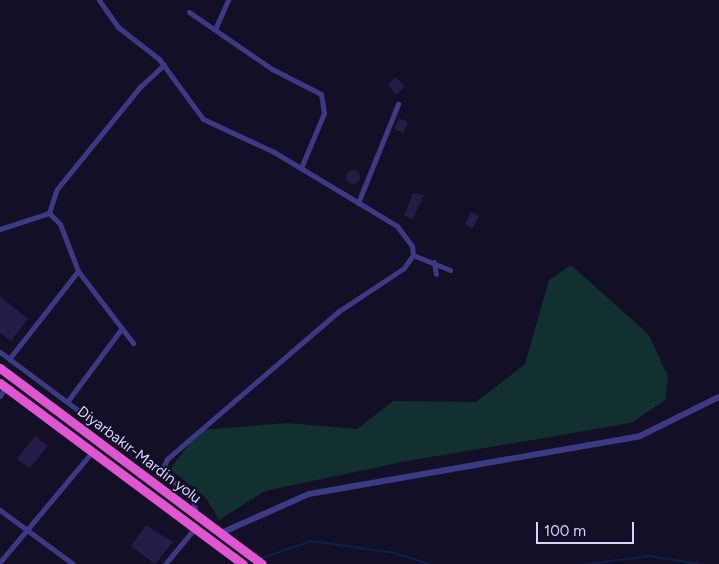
<!DOCTYPE html>
<meta charset="utf-8">
<style>
body{margin:0}
#map{position:relative;width:719px;height:564px;overflow:hidden;background:#130f26;font-family:Figtree,sans-serif}
div>[style]{position:absolute}
[style*='--x']{left:calc(var(--x)*1px);top:calc(var(--y)*1px);width:calc(var(--w)*1px);rotate:calc(var(--a)*1deg)}
.green>*{inset:0;background:#12302f}
.stream>*{height:2px;margin:-1px;padding:0 1px;transform-origin:1px;border-radius:1px;background:#0c2248}
.building>*{inset:0;background:#241b47;transform-origin:0 0}
.round{border-radius:50%}
.minor>*{height:5px;margin:-2.5px;padding:0 2.5px;transform-origin:2.5px;border-radius:2.5px;background:#3d3a85}
.tertiary>*{height:6px;margin:-3px;padding:0 3px;transform-origin:3px;border-radius:3px;background:#3d3a85}
.trunk>*{height:9px;margin:-4.5px;padding:0 4.5px;transform-origin:4.5px;border-radius:4.5px;background:#e055d1}
span{translate:-50% -50%;white-space:nowrap;text-align:center;line-height:1.15;-webkit-text-stroke:4px #130f26;paint-order:stroke}
.street-label{font-size:15px;color:#d9d4ff}
.scale{position:absolute;left:536px;top:522px;width:98px;height:22px;box-sizing:border-box;border:2px solid #d9d4ff;border-top:0;padding-left:6px;font-size:15px;line-height:18px;white-space:nowrap;color:#d9d4ff;-webkit-text-stroke:4px #130f26;paint-order:stroke}
</style>
<div id="map">
<div class="green">
<i style="clip-path:polygon(571px 265px,649px 335px,668px 377px,665px 400px,631px 423px,402px 462px,265px 491px,219px 520px,206px 498px,170px 469px,200px 430px,286px 423px,357px 429px,393px 401px,476px 402px,525px 364px,549px 280px)"></i>
</div>
<div class="stream">
<i style="--x:259;--y:559;--w:55;--a:-19.1"></i>
<i style="--x:311;--y:541;--w:84;--a:8.2"></i>
<i style="--x:394;--y:553;--w:37;--a:17"></i>
<i style="--x:586;--y:564;--w:64;--a:-7.2"></i>
<i style="--x:649;--y:556;--w:52;--a:8.9"></i>
</div>
<div class="building">
<i style="clip-path:polygon(395px 77px,405px 86px,396px 95px,388px 85px)"></i>
<i style="left:399px;top:118px;width:10px;height:12px;rotate:24deg"></i>
<i class="round" style="left:346px;top:170px;width:14px;height:14px"></i>
<i style="clip-path:polygon(413px 193px,424px 195px,413px 219px,404px 216px)"></i>
<i style="left:471px;top:212px;width:9px;height:14px;rotate:27deg"></i>
<i style="clip-path:polygon(0 296px,28px 319px,11px 341px,0 333px)"></i>
<i style="left:35px;top:436px;width:16px;height:29px;rotate:38deg"></i>
<i style="clip-path:polygon(146px 525px,173px 542px,155px 564px,131px 546px)"></i>
</div>
<div class="minor">
<i style="--x:99;--y:0;--w:33;--a:55"></i>
<i style="--x:118;--y:27;--w:52;--a:38"></i>
<i style="--x:159;--y:59;--w:74;--a:53.7"></i>
<i style="--x:203;--y:119;--w:78;--a:24.9"></i>
<i style="--x:274;--y:152;--w:76;--a:31"></i>
<i style="--x:339;--y:191;--w:68;--a:31.1"></i>
<i style="--x:397;--y:226;--w:25;--a:53"></i>
<i style="--x:412;--y:246;--w:9;--a:84"></i>
<i style="--x:413;--y:255;--w:16;--a:125"></i>
<i style="--x:404;--y:268;--w:78;--a:146.5"></i>
<i style="--x:339;--y:311;--w:227;--a:139.3"></i>
<i style="--x:167;--y:459;--w:13;--a:113"></i>
<i style="--x:162;--y:471;--w:42;--a:43.1"></i>
<i style="--x:193;--y:500;--w:14;--a:78"></i>
<i style="--x:189;--y:12;--w:101;--a:34.5"></i>
<i style="--x:272;--y:69;--w:55;--a:27"></i>
<i style="--x:321;--y:94;--w:19;--a:81"></i>
<i style="--x:324;--y:113;--w:60;--a:112.7"></i>
<i style="--x:216;--y:27;--w:30;--a:-66"></i>
<i style="--x:358;--y:203;--w:107;--a:-68"></i>
<i style="--x:49;--y:213;--w:16;--a:45"></i>
<i style="--x:60;--y:224;--w:50;--a:69"></i>
<i style="--x:78;--y:271;--w:91;--a:52.6"></i>
<i style="--x:0;--y:229;--w:52;--a:-18.1"></i>
<i style="--x:49;--y:213;--w:25;--a:-72"></i>
<i style="--x:57;--y:189;--w:132;--a:-50.9"></i>
<i style="--x:140;--y:87;--w:33;--a:-43"></i>
<i style="--x:413;--y:255;--w:40;--a:22"></i>
<i style="--x:434;--y:262;--w:12;--a:81"></i>
<i style="--x:0;--y:352;--w:112;--a:36.7"></i>
<i style="--x:9;--y:359;--w:112;--a:-51.9"></i>
<i style="--x:0;--y:396;--w:10;--a:-61"></i>
<i style="--x:67;--y:402;--w:92;--a:-53.4"></i>
<i style="--x:0;--y:510;--w:91;--a:36.5"></i>
<i style="--x:0;--y:562;--w:143;--a:-50.1"></i>
<i style="--x:165;--y:564;--w:47;--a:-50.2"></i>
</div>
<div class="tertiary">
<i style="--x:221;--y:533;--w:96;--a:-23.9"></i>
<i style="--x:309;--y:494;--w:336;--a:-9.9"></i>
<i style="--x:640;--y:436;--w:88;--a:-26.3"></i>
</div>
<div class="trunk">
<i style="--x:0;--y:368;--w:327;--a:36.8"></i>
<i style="--x:0;--y:383;--w:303;--a:36.7"></i>
</div>
<div class="street-label">
<span style="left:139px;top:455px;rotate:37deg">Diyarbakır-Mardin yolu</span>
</div>
<div class="scale">100 m</div>
</div>
